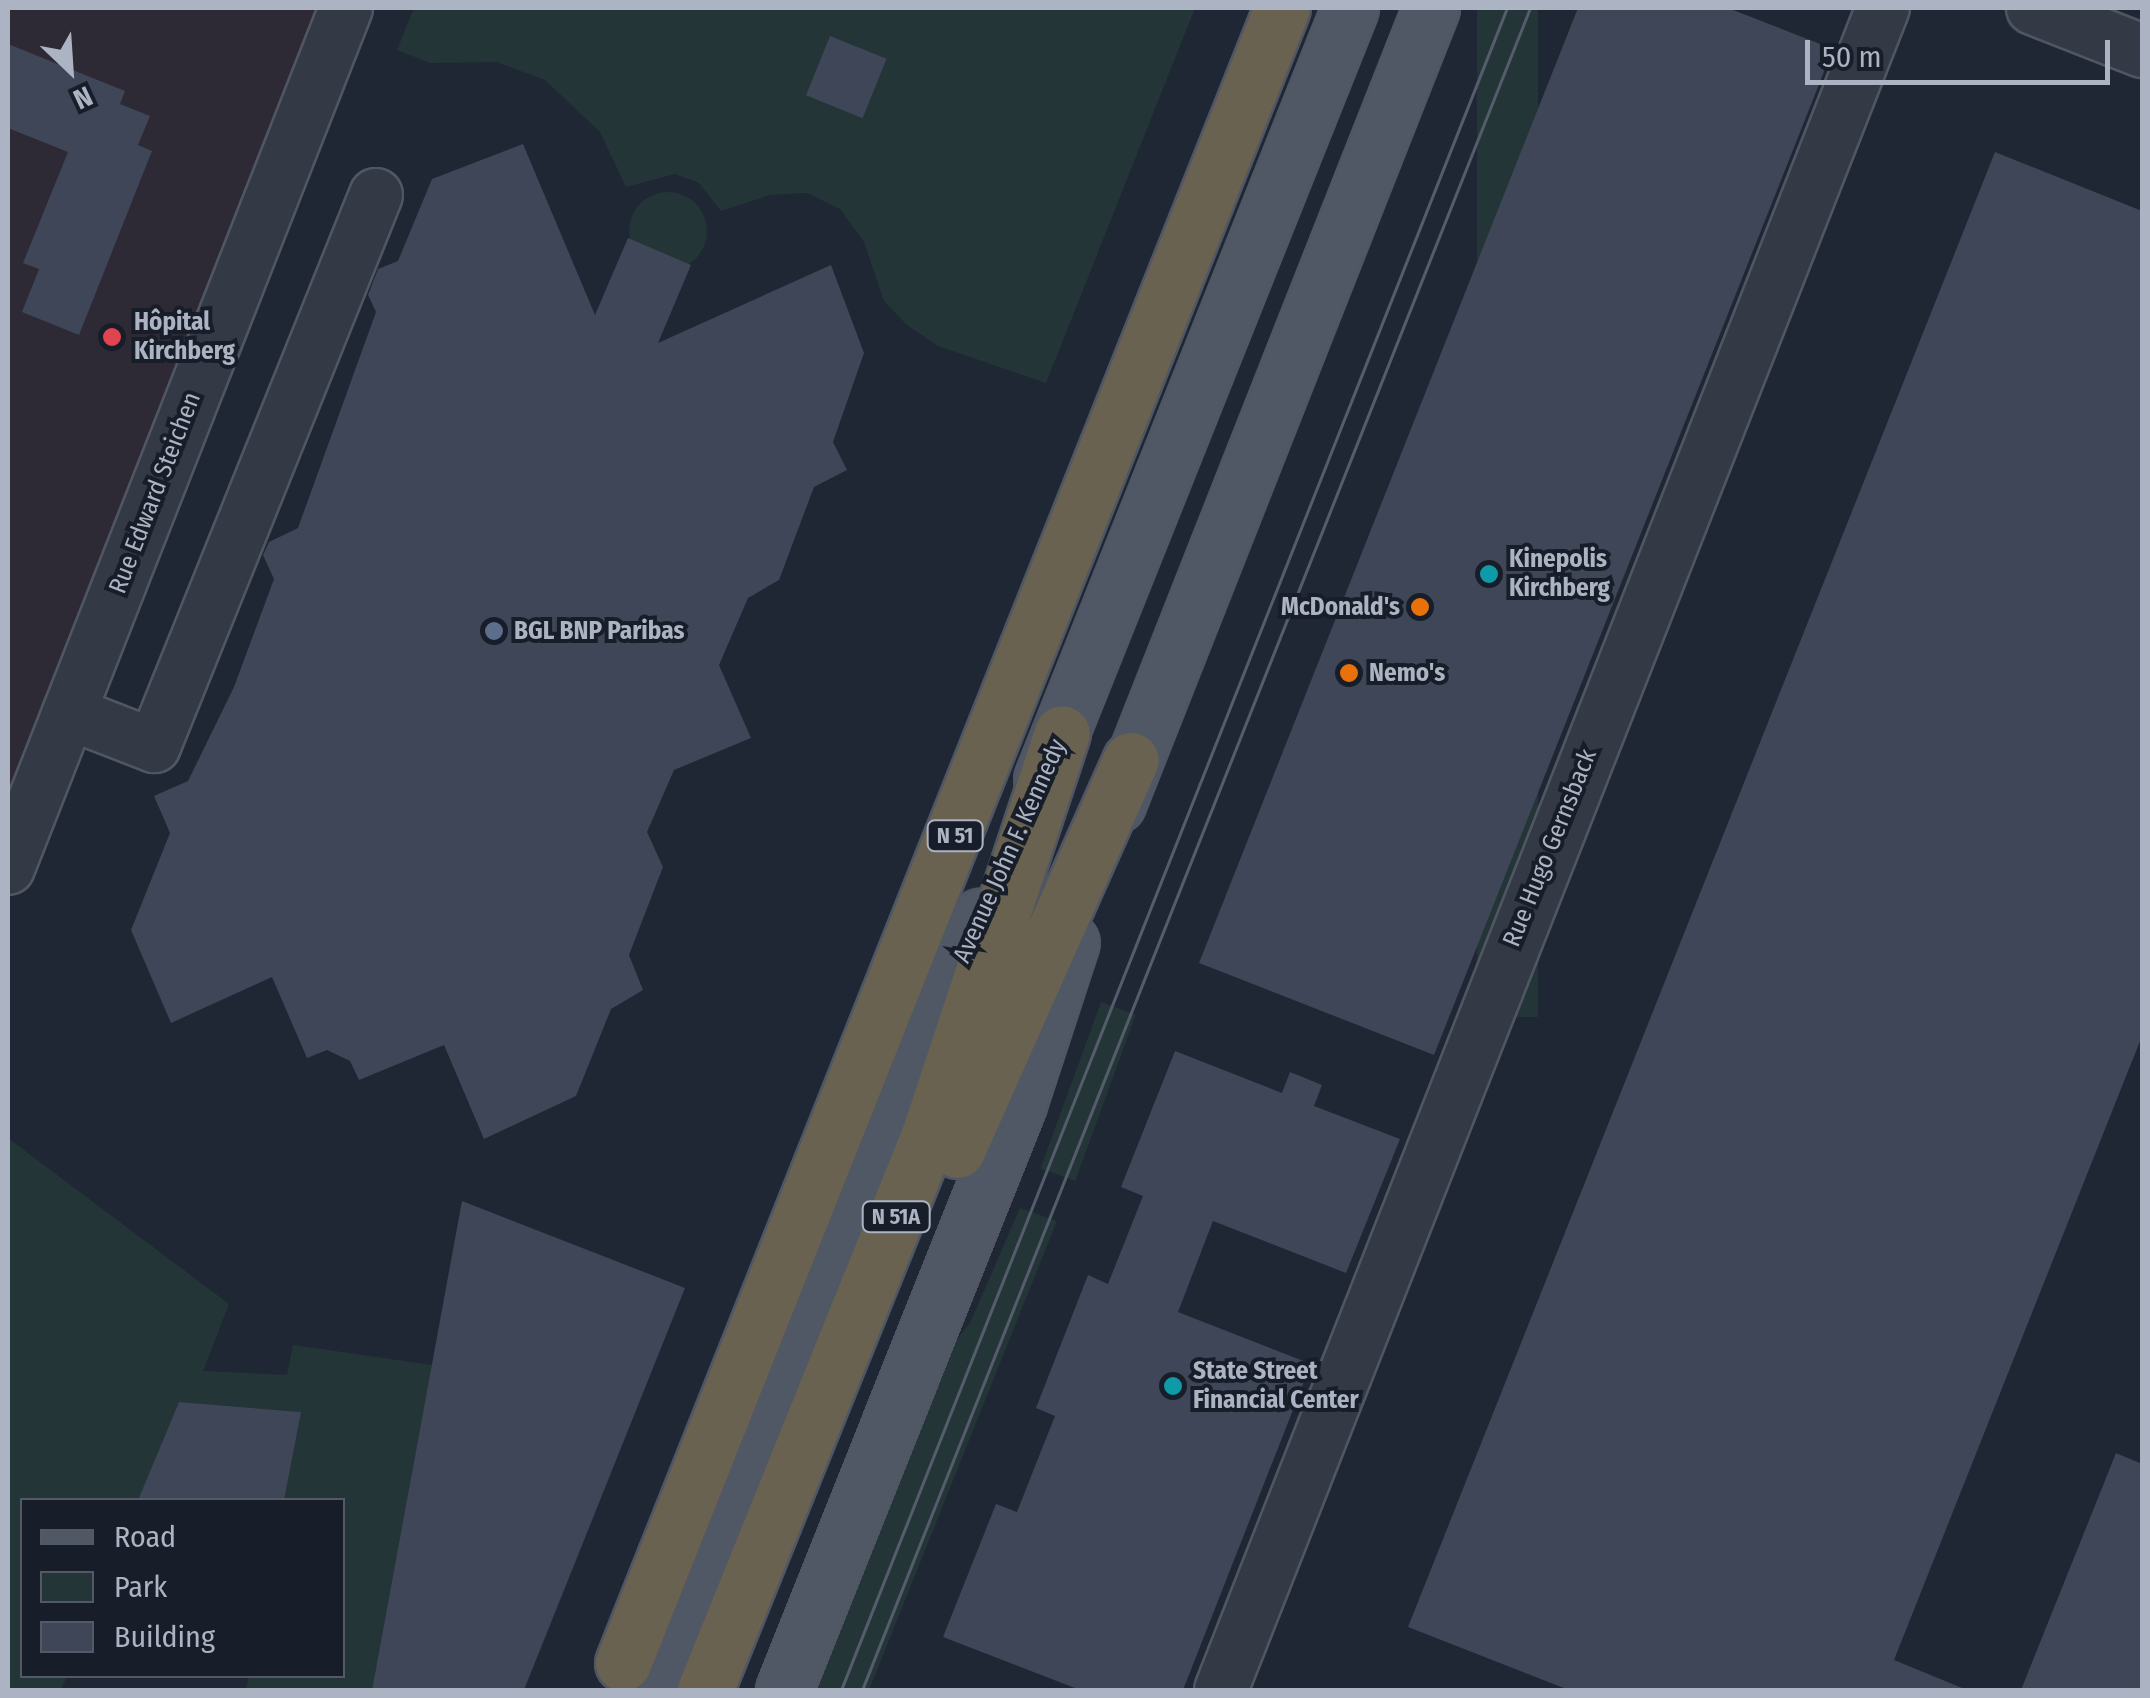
<!DOCTYPE html>
<meta charset="utf-8">
<style>
body{margin:0}
#map{position:relative;width:2150px;height:1698px;overflow:hidden;background:#1f2734;font-family:"Fira Sans Condensed",sans-serif}
div>[style]{position:absolute}
[style*='--x']{left:calc(var(--x)*1px);top:calc(var(--y)*1px);width:calc(var(--w)*1px);rotate:calc(var(--a)*1deg)}
.medical>*{inset:0;background:#2d2a36}
.green>*{inset:0;background:#243537;transform-origin:0 0}
.round{border-radius:50%}
.building>*{inset:0;background:#3e4657;transform-origin:0 0}
.roads{filter:drop-shadow(2px 0 #505663) drop-shadow(-2px 0 #505663) drop-shadow(0 2px #505663) drop-shadow(0 -2px #505663)}
.minor>*{height:52px;margin:-26px;padding:0 26px;transform-origin:26px;border-radius:26px;background:#333945}
.major>*{height:55px;margin:-27.5px;padding:0 27.5px;transform-origin:27.5px;border-radius:27.5px;background:#505765}
.highway>*{height:55px;margin:-27.5px;padding:0 27.5px;transform-origin:27.5px;border-radius:27.5px;background:#6a6250}
.tram>*{height:2.5px;margin:-1.25px;padding:0 1.25px;transform-origin:1.25px;border-radius:1.25px;background:#555c6c}
.dots>*{width:28px;height:28px;translate:-50% -50%;box-sizing:border-box;border:5px solid #181e29;border-radius:50%}
span{translate:-50% -50%;white-space:nowrap;text-align:center;line-height:1.15;-webkit-text-stroke:8px #181e29;paint-order:stroke}
.shield-label span{padding:2px 8px;background:#181e29;border:2px solid;border-radius:8px;-webkit-text-stroke-width:0}
.shield-label{font-size:22px;color:#acb3c2;font-weight:700}
.poi-label{font-size:25px;color:#acb3c2;font-weight:700}
.left{translate:0 -50%;text-align:left}
.right{translate:-100% -50%;text-align:right}
.street-label{font-size:25px;color:#acb3c2}
.frame{position:absolute;inset:0;border:10px solid #acb3c2;pointer-events:none}
.legend{position:absolute;left:20px;top:1498px;width:325px;height:180px;box-sizing:border-box;background:#181e29;border:2px solid #535a66;margin:0;padding:12px 18px;list-style:none;font-size:30px;color:#acb3c2}
.legend li{display:flex;align-items:center;gap:20px;height:50px}
.legend b{width:50px;border:2px solid #535a66}
.north{position:absolute;left:20px;top:20px;width:100px;height:100px;-webkit-text-stroke:8px #181e29;paint-order:stroke;rotate:155deg;font-size:28px;font-weight:700;line-height:40px;text-align:center;color:#acb3c2}
.north::after{content:'';display:block;margin:auto;width:35px;height:45px;background:#acb3c2;clip-path:polygon(50% 0,100% 100%,50% 72%,0 100%)}
.scale{position:absolute;left:1805px;top:40px;width:305px;height:45px;box-sizing:border-box;border:5px solid #acb3c2;border-top:0;padding-left:12px;font-size:30px;line-height:35px;white-space:nowrap;color:#acb3c2;-webkit-text-stroke:8px #181e29;paint-order:stroke}
</style>
<div id="map">
<div class="medical">
<i style="clip-path:polygon(8px 8px,346px 8px,8px 868px)"></i>
</div>
<div class="green">
<i style="clip-path:polygon(414px 8px,1195px 8px,1046px 383px,938px 346px,907px 325px,884px 301px,864px 242px,840px 209px,807px 193px,770px 195px,721px 211px,699px 183px,675px 174px,626px 187px,600px 132px,545px 80px,497px 62px,430px 63px,397px 50px)"></i>
<i style="left:1477px;top:8px;width:61px;height:1009px"></i>
<i class="round" style="left:629px;top:192px;width:78px;height:78px"></i>
<i style="left:1101px;top:1002px;width:37px;height:177px;rotate:20deg"></i>
<i style="clip-path:polygon(8px 1138px,229px 1304px,203px 1371px,287px 1375px,293px 1345px,432px 1365px,372px 1690px,246px 1690px,249px 1676px,342px 1676px,342px 1500px,283px 1500px,300px 1412px,179px 1402px,138px 1500px,22px 1500px,22px 1676px,67px 1676px,61px 1690px,8px 1690px)"></i>
<i style="clip-path:polygon(1020px 1208px,1057px 1221px,869px 1690px,813px 1690px,939px 1362px,970px 1323px)"></i>
</div>
<div class="building">
<i style="clip-path:polygon(1578px 8px,1728px 8px,1833px 49px,1434px 1055px,1199px 963px)"></i>
<i style="left:830px;top:36px;width:61px;height:64px;rotate:22deg"></i>
<i style="clip-path:polygon(8px 44px,125px 91px,120px 104px,150px 116px,138px 145px,152px 151px,79px 335px,22px 312px,39px 269px,23px 263px,68px 152px,8px 128px)"></i>
<i style="clip-path:polygon(523px 144px,595px 315px,628px 238px,691px 265px,658px 343px,831px 265px,864px 353px,833px 442px,847px 470px,814px 487px,779px 580px,748px 598px,719px 665px,751px 738px,674px 770px,647px 832px,663px 867px,629px 955px,643px 990px,611px 1009px,576px 1096px,484px 1139px,444px 1045px,359px 1080px,350px 1061px,327px 1050px,307px 1058px,272px 977px,171px 1023px,131px 930px,170px 833px,154px 796px,188px 781px,234px 687px,274px 579px,263px 555px,269px 542px,298px 528px,376px 312px,368px 295px,378px 269px,398px 261px,432px 179px)"></i>
<i style="clip-path:polygon(1995px 152px,2142px 211px,2142px 1036px,1894px 1660px,1967px 1690px,1569px 1690px,1408px 1627px)"></i>
<i style="clip-path:polygon(1175px 1051px,1282px 1093px,1290px 1072px,1322px 1085px,1314px 1106px,1400px 1139px,1346px 1273px,1213px 1221px,1178px 1312px,1311px 1364px,1183px 1690px,1080px 1690px,943px 1637px,996px 1504px,1017px 1512px,1043px 1446px,1055px 1416px,1036px 1408px,1088px 1275px,1108px 1284px,1143px 1196px,1121px 1187px)"></i>
<i style="clip-path:polygon(462px 1201px,685px 1288px,524px 1690px,372px 1690px)"></i>
<i style="clip-path:polygon(179px 1402px,301px 1412px,284px 1500px,138px 1500px)"></i>
<i style="clip-path:polygon(2116px 1453px,2142px 1464px,2142px 1690px,2021px 1690px)"></i>
</div>
<div class="roads">
<div class="minor">
<i style="--x:2033;--y:8;--w:117;--a:21.5"></i>
<i style="--x:69;--y:713;--w:91;--a:21.2"></i>
<i style="--x:154;--y:746;--w:594;--a:-68.06"></i>
<i style="--x:8;--y:868;--w:924;--a:-68.54"></i>
<i style="--x:1221;--y:1690;--w:1808;--a:-68.52"></i>
</div>
<div class="major">
<i style="--x:1042;--y:779;--w:830;--a:-68.22"></i>
<i style="--x:1117;--y:804;--w:856;--a:-68.47"></i>
<i style="--x:662;--y:1690;--w:614;--a:-68.32"></i>
<i style="--x:889;--y:1119;--w:222;--a:-65.7"></i>
<i style="--x:784;--y:1690;--w:631;--a:-68.23"></i>
<i style="--x:1018;--y:1104;--w:170;--a:-71.9"></i>
</div>
<div class="highway">
<i style="--x:957;--y:1150;--w:427;--a:-66"></i>
<i style="--x:623;--y:1663;--w:1781;--a:-68.29"></i>
<i style="--x:705;--y:1690;--w:598;--a:-68.02"></i>
<i style="--x:929;--y:1135;--w:423;--a:-71.7"></i>
</div>
</div>
<div class="tram">
<i style="--x:841;--y:1690;--w:1809;--a:-68.4"></i>
<i style="--x:862;--y:1690;--w:1810;--a:-68.34"></i>
</div>
<div class="dots">
<i style="left:112px;top:337px;background:#e0444e"></i>
<i style="left:1489px;top:574px;background:#0f9aa8"></i>
<i style="left:1420px;top:607px;background:#e8710a"></i>
<i style="left:494px;top:631px;background:#5c6f8a"></i>
<i style="left:1349px;top:673px;background:#e8710a"></i>
<i style="left:1173px;top:1386px;background:#0f9aa8"></i>
</div>
<div class="shield-label">
<span style="left:955px;top:836px">N 51</span>
<span style="left:896px;top:1217px">N 51A</span>
</div>
<div class="poi-label">
<span class="left" style="left:134px;top:337px">Hôpital<br>Kirchberg</span>
<span class="left" style="left:1509px;top:574px">Kinepolis<br>Kirchberg</span>
<span class="right" style="left:1400px;top:607px">McDonald's</span>
<span class="left" style="left:514px;top:631px">BGL BNP Paribas</span>
<span class="left" style="left:1369px;top:673px">Nemo's</span>
<span class="left" style="left:1193px;top:1386px">State Street<br>Financial Center</span>
</div>
<div class="street-label">
<span style="left:155px;top:493px;rotate:-69deg">Rue Edward Steichen</span>
<span style="left:1550px;top:848px;rotate:-68deg">Rue Hugo Gernsback</span>
<span style="left:1010px;top:851px;rotate:-66deg">Avenue John F. Kennedy</span>
</div>
<div class="frame"></div>
<ul class="legend">
<li><b style="height:12px;background:#505765"></b>Road</li>
<li><b style="height:28px;background:#243537"></b>Park</li>
<li><b style="height:28px;background:#3e4657"></b>Building</li>
</ul>
<div class="north">N</div>
<div class="scale">50 m</div>
</div>
